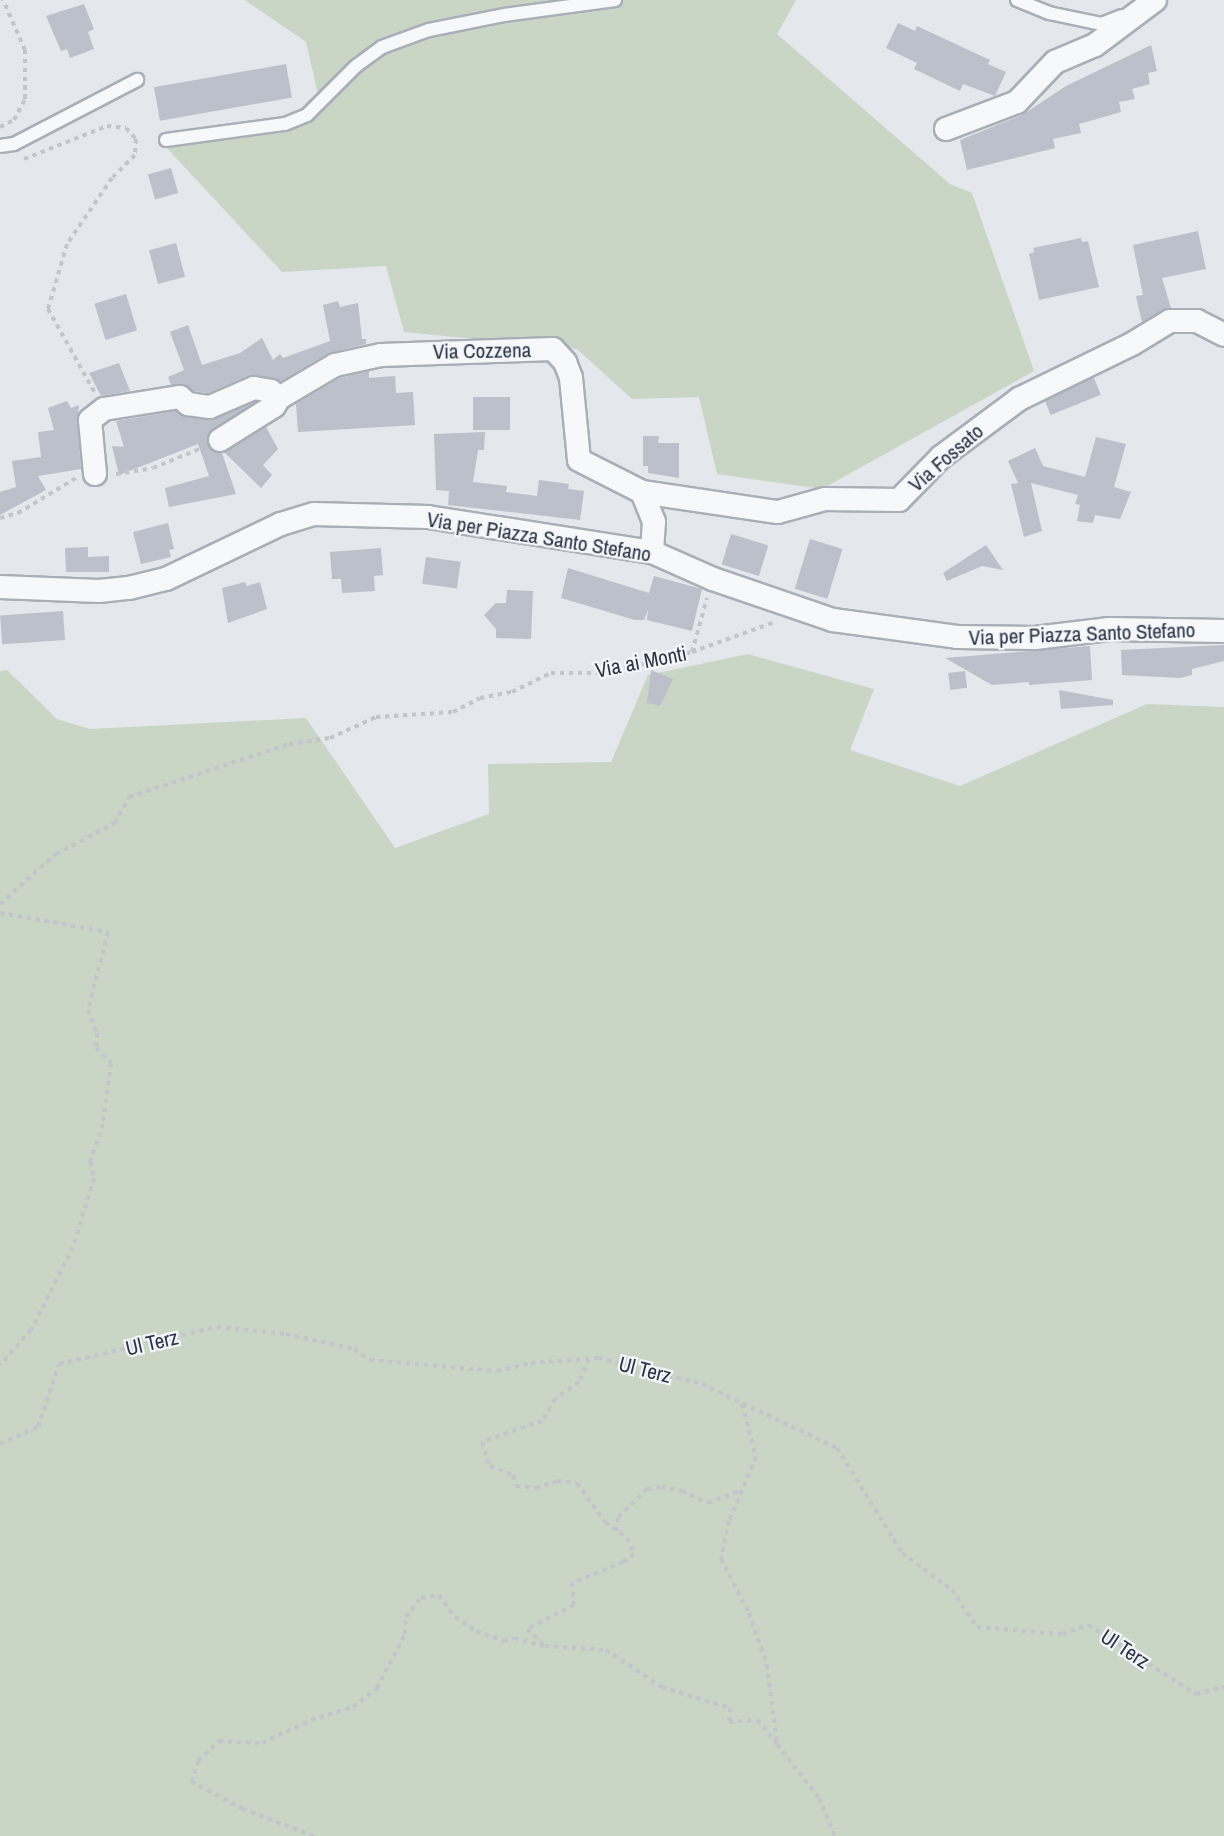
<!DOCTYPE html>
<style>
body{margin:0}
#map{position:relative;width:1224px;height:1836px;overflow:hidden;background:#e4e7ec;font-family:"Archivo Narrow",sans-serif}
div>[style]{position:absolute}
[style*='--x']{left:calc(var(--x)*1px);top:calc(var(--y)*1px);width:calc(var(--w)*1px);rotate:calc(var(--a)*1deg)}
.green>*{inset:0;background:#c9d6c5}
.building>*{inset:0;background:#bbc0ca;transform-origin:0 0}
.path>*{height:4px;margin-top:-2px;transform-origin:0;background:repeating-linear-gradient(90deg,#c2c5cb 0 4.5px,transparent 0 9px)}
.roads{filter:drop-shadow(2px 0 #a9aeb7) drop-shadow(-2px 0 #a9aeb7) drop-shadow(0 2px #a9aeb7) drop-shadow(0 -2px #a9aeb7)}
.lane>*{height:12px;margin:-6px;padding:0 6px;transform-origin:6px;border-radius:6px;background:#f7f8fa}
.street>*{height:22px;margin:-11px;padding:0 11px;transform-origin:11px;border-radius:11px;background:#f7f8fa}
span{translate:-50% -50%;white-space:nowrap;text-align:center;line-height:1.15;-webkit-text-stroke:4.5px #f4f6f9;paint-order:stroke}
.street-label{font-size:21px;color:#2b3445}
</style>
<div id="map">
<div class="green">
<i style="clip-path:polygon(245px 0,796px 0,777px 34px,950px 184px,972px 193px,1034px 371px,822px 489px,717px 474px,699px 397px,632px 399px,577px 349px,404px 332px,386px 266px,282px 272px,165px 146px,322px 111px,306px 42px)"></i>
<i style="clip-path:polygon(748px 654px,874px 689px,850px 750px,960px 786px,1147px 704px,1224px 707px,1224px 1836px,0 1836px,0 671px,7px 670px,57px 719px,90px 729px,306px 718px,395px 848px,489px 814px,488px 764px,611px 762px,648px 675px)"></i>
</div>
<div class="building">
<i style="clip-path:polygon(84px 4px,94px 29px,88px 32px,94px 49px,70px 58px,67px 49px,61px 51px,46px 16px)"></i>
<i style="clip-path:polygon(898px 23px,915px 31px,917px 26px,990px 60px,988px 64px,1006px 72px,995px 96px,963px 84px,960px 91px,914px 69px,917px 63px,886px 48px)"></i>
<i style="clip-path:polygon(1151px 45px,1157px 71px,1148px 73px,1150px 84px,1132px 89px,1135px 99px,1119px 102px,1121px 112px,1079px 124px,1081px 133px,1053px 139px,1055px 148px,967px 170px,960px 140px,1022px 115px,1066px 86px)"></i>
<i style="left:286px;top:64px;width:34px;height:134px;rotate:80deg"></i>
<i style="left:171px;top:168px;width:26px;height:24px;rotate:74deg"></i>
<i style="clip-path:polygon(1198px 231px,1206px 269px,1162px 278px,1171px 308px,1142px 322px,1136px 296px,1143px 295px,1133px 245px)"></i>
<i style="clip-path:polygon(1081px 238px,1082px 242px,1088px 241px,1099px 287px,1039px 300px,1029px 254px,1034px 252px,1033px 248px)"></i>
<i style="left:176px;top:243px;width:35px;height:28px;rotate:75deg"></i>
<i style="left:126px;top:294px;width:38px;height:33px;rotate:73deg"></i>
<i style="clip-path:polygon(338px 301px,340px 307px,358px 303px,362px 339px,366px 339px,366px 344px,328px 353px,281px 381px,249px 375px,208px 393px,194px 391px,183px 384px,171px 385px,168px 377px,184px 370px,170px 332px,188px 325px,202px 365px,240px 353px,262px 338px,273px 360px,280px 354px,283px 358px,330px 341px,323px 305px)"></i>
<i style="clip-path:polygon(119px 363px,130px 391px,101px 396px,89px 373px)"></i>
<i style="clip-path:polygon(369px 371px,369px 378px,395px 376px,396px 393px,413px 392px,415px 425px,298px 432px,296px 404px,340px 378px)"></i>
<i style="left:1094px;top:378px;width:18px;height:54px;rotate:68deg"></i>
<i style="left:473px;top:397px;width:37px;height:33px"></i>
<i style="clip-path:polygon(67px 401px,71px 408px,79px 405px,77px 421px,81px 469px,38px 476px,46px 490px,0 515px,0 492px,16px 487px,12px 461px,41px 457px,38px 432px,54px 430px,48px 408px)"></i>
<i style="clip-path:polygon(254px 403px,213px 429px,207px 440px,213px 452px,222px 453px,236px 494px,169px 507px,165px 488px,209px 476px,198px 444px,119px 475px,112px 446px,124px 447px,116px 421px,176px 411px,186px 417px,209px 420px)"></i>
<i style="clip-path:polygon(266px 427px,278px 449px,263px 465px,272px 475px,261px 488px,224px 452px)"></i>
<i style="clip-path:polygon(485px 432px,484px 450px,478px 450px,473px 482px,507px 486px,506px 492px,537px 496px,539px 480px,569px 484px,568px 489px,584px 491px,580px 520px,448px 505px,449px 491px,436px 490px,434px 434px)"></i>
<i style="clip-path:polygon(643px 436px,659px 436px,658px 443px,679px 443px,679px 478px,648px 473px,648px 466px,643px 466px)"></i>
<i style="clip-path:polygon(1096px 437px,1126px 444px,1114px 487px,1131px 492px,1120px 519px,1095px 515px,1093px 523px,1077px 521px,1080px 505px,1075px 504px,1078px 495px,1031px 483px,1042px 531px,1024px 537px,1011px 484px,1018px 483px,1008px 461px,1035px 448px,1043px 466px,1085px 477px)"></i>
<i style="clip-path:polygon(168px 523px,174px 549px,169px 550px,171px 557px,141px 564px,133px 532px)"></i>
<i style="left:731px;top:534px;width:39px;height:32px;rotate:17deg"></i>
<i style="left:810px;top:539px;width:34px;height:52px;rotate:17deg"></i>
<i style="clip-path:polygon(986px 545px,1003px 570px,982px 566px,947px 581px,943px 573px)"></i>
<i style="clip-path:polygon(88px 547px,88px 557px,109px 556px,109px 572px,66px 572px,65px 548px)"></i>
<i style="clip-path:polygon(381px 548px,383px 575px,374px 576px,375px 591px,342px 593px,341px 579px,332px 579px,330px 552px)"></i>
<i style="left:426px;top:557px;width:35px;height:27px;rotate:8deg"></i>
<i style="clip-path:polygon(568px 568px,649px 593px,654px 576px,702px 589px,692px 631px,647px 620px,648px 610px,644px 620px,635px 620px,561px 598px)"></i>
<i style="clip-path:polygon(245px 582px,247px 586px,260px 582px,267px 609px,228px 623px,222px 588px)"></i>
<i style="clip-path:polygon(507px 590px,533px 591px,531px 639px,496px 638px,496px 629px,484px 615px,496px 603px,506px 603px)"></i>
<i style="left:63px;top:611px;width:29px;height:63px;rotate:86deg"></i>
<i style="clip-path:polygon(1224px 645px,1224px 661px,1192px 669px,1192px 675px,1180px 678px,1122px 675px,1121px 650px)"></i>
<i style="clip-path:polygon(1090px 646px,1092px 680px,1029px 685px,1029px 682px,992px 685px,945px 658px)"></i>
<i style="clip-path:polygon(651px 670px,673px 679px,660px 706px,647px 703px)"></i>
<i style="left:965px;top:671px;width:17px;height:17px;rotate:83deg"></i>
<i style="clip-path:polygon(1059px 690px,1113px 700px,1113px 705px,1061px 709px)"></i>
</div>
<div class="path">
<i style="--x:0;--y:127;--w:16;--a:-27"></i>
<i style="--x:14;--y:120;--w:24;--a:-62"></i>
<i style="--x:25;--y:99;--w:49;--a:-90"></i>
<i style="--x:25;--y:50;--w:55;--a:-113.7"></i>
<i style="--x:24;--y:159;--w:89;--a:-21.7"></i>
<i style="--x:107;--y:126;--w:19;--a:6"></i>
<i style="--x:126;--y:128;--w:15;--a:48"></i>
<i style="--x:136;--y:139;--w:16;--a:94"></i>
<i style="--x:135;--y:155;--w:33;--a:135"></i>
<i style="--x:112;--y:178;--w:80;--a:124.3"></i>
<i style="--x:67;--y:244;--w:68;--a:106.3"></i>
<i style="--x:48;--y:309;--w:96;--a:60.8"></i>
<i style="--x:116;--y:474;--w:37;--a:-9"></i>
<i style="--x:153;--y:468;--w:53;--a:-22.2"></i>
<i style="--x:0;--y:518;--w:19;--a:-16"></i>
<i style="--x:18;--y:513;--w:68;--a:-31.1"></i>
<i style="--x:692;--y:652;--w:56;--a:-74.5"></i>
<i style="--x:0;--y:904;--w:75;--a:-41.8"></i>
<i style="--x:56;--y:854;--w:67;--a:-27.7"></i>
<i style="--x:115;--y:823;--w:30;--a:-62"></i>
<i style="--x:129;--y:797;--w:169;--a:-18.3"></i>
<i style="--x:289;--y:744;--w:41;--a:-8.3"></i>
<i style="--x:330;--y:738;--w:51;--a:-24.5"></i>
<i style="--x:376;--y:717;--w:77;--a:-3.7"></i>
<i style="--x:453;--y:712;--w:30;--a:-27"></i>
<i style="--x:480;--y:698;--w:33;--a:-11"></i>
<i style="--x:512;--y:692;--w:43;--a:-26"></i>
<i style="--x:551;--y:673;--w:56;--a:0"></i>
<i style="--x:607;--y:673;--w:88;--a:-13.9"></i>
<i style="--x:692;--y:652;--w:88;--a:-19.9"></i>
<i style="--x:0;--y:913;--w:110;--a:10"></i>
<i style="--x:108;--y:932;--w:81;--a:104.4"></i>
<i style="--x:88;--y:1010;--w:25;--a:69"></i>
<i style="--x:97;--y:1033;--w:15;--a:94"></i>
<i style="--x:96;--y:1048;--w:21;--a:45"></i>
<i style="--x:111;--y:1063;--w:62;--a:97.5"></i>
<i style="--x:103;--y:1124;--w:40;--a:108.9"></i>
<i style="--x:90;--y:1162;--w:16;--a:76"></i>
<i style="--x:94;--y:1178;--w:72;--a:106.9"></i>
<i style="--x:73;--y:1247;--w:93;--a:116.8"></i>
<i style="--x:31;--y:1330;--w:47;--a:131.5"></i>
<i style="--x:589;--y:1359;--w:25;--a:113"></i>
<i style="--x:579;--y:1382;--w:29;--a:145"></i>
<i style="--x:555;--y:1399;--w:26;--a:121"></i>
<i style="--x:542;--y:1421;--w:64;--a:160.7"></i>
<i style="--x:482;--y:1442;--w:25;--a:72"></i>
<i style="--x:490;--y:1466;--w:25;--a:21"></i>
<i style="--x:513;--y:1475;--w:11;--a:75"></i>
<i style="--x:516;--y:1486;--w:20;--a:6"></i>
<i style="--x:536;--y:1488;--w:22;--a:-18"></i>
<i style="--x:557;--y:1481;--w:20;--a:6"></i>
<i style="--x:577;--y:1483;--w:48;--a:54.3"></i>
<i style="--x:605;--y:1522;--w:27;--a:36"></i>
<i style="--x:627;--y:1538;--w:17;--a:66"></i>
<i style="--x:634;--y:1554;--w:14;--a:144"></i>
<i style="--x:623;--y:1562;--w:55;--a:157.6"></i>
<i style="--x:572;--y:1583;--w:22;--a:85"></i>
<i style="--x:574;--y:1605;--w:53;--a:152.9"></i>
<i style="--x:527;--y:1629;--w:25;--a:43"></i>
<i style="--x:545;--y:1646;--w:61;--a:3.8"></i>
<i style="--x:606;--y:1650;--w:67;--a:33.5"></i>
<i style="--x:662;--y:1687;--w:71;--a:17.2"></i>
<i style="--x:730;--y:1708;--w:14;--a:94"></i>
<i style="--x:729;--y:1722;--w:28;--a:-4"></i>
<i style="--x:757;--y:1720;--w:31;--a:50"></i>
<i style="--x:742;--y:1404;--w:55;--a:75.2"></i>
<i style="--x:756;--y:1457;--w:69;--a:112.9"></i>
<i style="--x:729;--y:1521;--w:39;--a:102"></i>
<i style="--x:721;--y:1559;--w:61;--a:62.6"></i>
<i style="--x:749;--y:1613;--w:55;--a:70.9"></i>
<i style="--x:767;--y:1665;--w:80;--a:82.8"></i>
<i style="--x:777;--y:1744;--w:68;--a:52.1"></i>
<i style="--x:819;--y:1798;--w:41;--a:67.2"></i>
<i style="--x:0;--y:1444;--w:42;--a:-24.1"></i>
<i style="--x:38;--y:1427;--w:66;--a:-71.6"></i>
<i style="--x:59;--y:1364;--w:162;--a:-13.2"></i>
<i style="--x:217;--y:1327;--w:69;--a:5.8"></i>
<i style="--x:286;--y:1334;--w:70;--a:12.4"></i>
<i style="--x:354;--y:1349;--w:19;--a:35"></i>
<i style="--x:370;--y:1360;--w:127;--a:5"></i>
<i style="--x:497;--y:1371;--w:35;--a:-13"></i>
<i style="--x:531;--y:1363;--w:67;--a:-4.3"></i>
<i style="--x:598;--y:1358;--w:107;--a:14"></i>
<i style="--x:702;--y:1384;--w:149;--a:25.4"></i>
<i style="--x:837;--y:1448;--w:123;--a:58.2"></i>
<i style="--x:902;--y:1553;--w:62;--a:36.5"></i>
<i style="--x:952;--y:1590;--w:45;--a:56"></i>
<i style="--x:977;--y:1627;--w:85;--a:4.7"></i>
<i style="--x:1062;--y:1634;--w:28;--a:-19"></i>
<i style="--x:1088;--y:1625;--w:128;--a:32.6"></i>
<i style="--x:1196;--y:1694;--w:29;--a:-14"></i>
<i style="--x:617;--y:1531;--w:14;--a:-86"></i>
<i style="--x:618;--y:1517;--w:40;--a:-44"></i>
<i style="--x:647;--y:1489;--w:14;--a:-8"></i>
<i style="--x:661;--y:1487;--w:21;--a:11"></i>
<i style="--x:682;--y:1491;--w:29;--a:25"></i>
<i style="--x:708;--y:1503;--w:34;--a:-21"></i>
<i style="--x:314;--y:1836;--w:76;--a:-159.2"></i>
<i style="--x:243;--y:1809;--w:58;--a:-152.1"></i>
<i style="--x:192;--y:1782;--w:22;--a:-74"></i>
<i style="--x:198;--y:1761;--w:29;--a:-44"></i>
<i style="--x:219;--y:1741;--w:43;--a:2.7"></i>
<i style="--x:262;--y:1743;--w:54;--a:-25.1"></i>
<i style="--x:311;--y:1720;--w:44;--a:-17.2"></i>
<i style="--x:353;--y:1707;--w:31;--a:-38"></i>
<i style="--x:377;--y:1688;--w:61;--a:-62.6"></i>
<i style="--x:405;--y:1634;--w:17;--a:-87"></i>
<i style="--x:406;--y:1617;--w:24;--a:-52"></i>
<i style="--x:421;--y:1598;--w:18;--a:-9"></i>
<i style="--x:439;--y:1595;--w:27;--a:54"></i>
<i style="--x:455;--y:1617;--w:25;--a:34"></i>
<i style="--x:476;--y:1631;--w:29;--a:20"></i>
<i style="--x:503;--y:1641;--w:11;--a:-15"></i>
<i style="--x:514;--y:1638;--w:31;--a:15"></i>
</div>
<div class="roads">
<div class="lane">
<i style="--x:1017;--y:0;--w:35;--a:22"></i>
<i style="--x:1049;--y:13;--w:53;--a:11.9"></i>
<i style="--x:1101;--y:24;--w:22;--a:-21"></i>
<i style="--x:166;--y:140;--w:120;--a:-7.7"></i>
<i style="--x:285;--y:124;--w:24;--a:-22"></i>
<i style="--x:307;--y:115;--w:69;--a:-45"></i>
<i style="--x:356;--y:66;--w:32;--a:-36"></i>
<i style="--x:382;--y:47;--w:50;--a:-19.9"></i>
<i style="--x:429;--y:30;--w:76;--a:-11.3"></i>
<i style="--x:504;--y:15;--w:112;--a:-7.7"></i>
<i style="--x:0;--y:146;--w:14;--a:-8"></i>
<i style="--x:14;--y:144;--w:139;--a:-27.5"></i>
</div>
<div class="street">
<i style="--x:946;--y:129;--w:76;--a:-20.8"></i>
<i style="--x:1017;--y:102;--w:55;--a:-46.5"></i>
<i style="--x:1055;--y:62;--w:43;--a:-23"></i>
<i style="--x:1095;--y:45;--w:75;--a:-36.9"></i>
<i style="--x:279;--y:398;--w:65;--a:-30.5"></i>
<i style="--x:335;--y:365;--w:47;--a:-12.3"></i>
<i style="--x:381;--y:355;--w:172;--a:-2"></i>
<i style="--x:553;--y:349;--w:18;--a:47"></i>
<i style="--x:565;--y:362;--w:17;--a:69"></i>
<i style="--x:571;--y:378;--w:82;--a:84.4"></i>
<i style="--x:579;--y:460;--w:71;--a:26.9"></i>
<i style="--x:642;--y:492;--w:32;--a:68"></i>
<i style="--x:654;--y:522;--w:30;--a:94"></i>
<i style="--x:220;--y:440;--w:64;--a:-32.2"></i>
<i style="--x:274;--y:406;--w:9;--a:-58"></i>
<i style="--x:95;--y:474;--w:54;--a:-95.3"></i>
<i style="--x:90;--y:420;--w:18;--a:-38"></i>
<i style="--x:104;--y:409;--w:77;--a:-9"></i>
<i style="--x:180;--y:397;--w:11;--a:41"></i>
<i style="--x:188;--y:404;--w:22;--a:8"></i>
<i style="--x:210;--y:407;--w:48;--a:-23.4"></i>
<i style="--x:254;--y:388;--w:17;--a:10"></i>
<i style="--x:271;--y:391;--w:11;--a:41"></i>
<i style="--x:642;--y:492;--w:137;--a:8.4"></i>
<i style="--x:778;--y:512;--w:49;--a:-15.5"></i>
<i style="--x:825;--y:499;--w:74;--a:0.8"></i>
<i style="--x:899;--y:500;--w:60;--a:-45.7"></i>
<i style="--x:941;--y:457;--w:97;--a:-36.6"></i>
<i style="--x:1019;--y:399;--w:126;--a:-26"></i>
<i style="--x:1132;--y:344;--w:44;--a:-31.2"></i>
<i style="--x:1170;--y:321;--w:27;--a:0"></i>
<i style="--x:1197;--y:321;--w:30;--a:27"></i>
<i style="--x:0;--y:587;--w:99;--a:2.3"></i>
<i style="--x:99;--y:591;--w:30;--a:-6"></i>
<i style="--x:129;--y:588;--w:38;--a:-14"></i>
<i style="--x:166;--y:579;--w:127;--a:-25.6"></i>
<i style="--x:281;--y:524;--w:34;--a:-17"></i>
<i style="--x:314;--y:514;--w:114;--a:1.5"></i>
<i style="--x:428;--y:517;--w:227;--a:8.9"></i>
<i style="--x:652;--y:552;--w:67;--a:23.9"></i>
<i style="--x:713;--y:579;--w:127;--a:18.9"></i>
<i style="--x:833;--y:620;--w:125;--a:7.8"></i>
<i style="--x:957;--y:637;--w:78;--a:0.7"></i>
<i style="--x:1035;--y:638;--w:75;--a:-6.9"></i>
<i style="--x:1109;--y:629;--w:115;--a:1"></i>
</div>
</div>
<div class="street-label">
<span style="left:482px;top:351px;rotate:-1deg">Via Cozzena</span>
<span style="left:946px;top:458px;rotate:-41deg">Via Fossato</span>
<span style="left:539px;top:537px;rotate:9deg">Via per Piazza Santo Stefano</span>
<span style="left:1082px;top:634px;rotate:-2deg">Via per Piazza Santo Stefano</span>
<span style="left:641px;top:662px;rotate:-11deg">Via ai Monti</span>
<span style="left:152px;top:1343px;rotate:-13deg">Ul Terz</span>
<span style="left:645px;top:1370px;rotate:14deg">Ul Terz</span>
<span style="left:1125px;top:1649px;rotate:33deg">Ul Terz</span>
</div>
</div>
